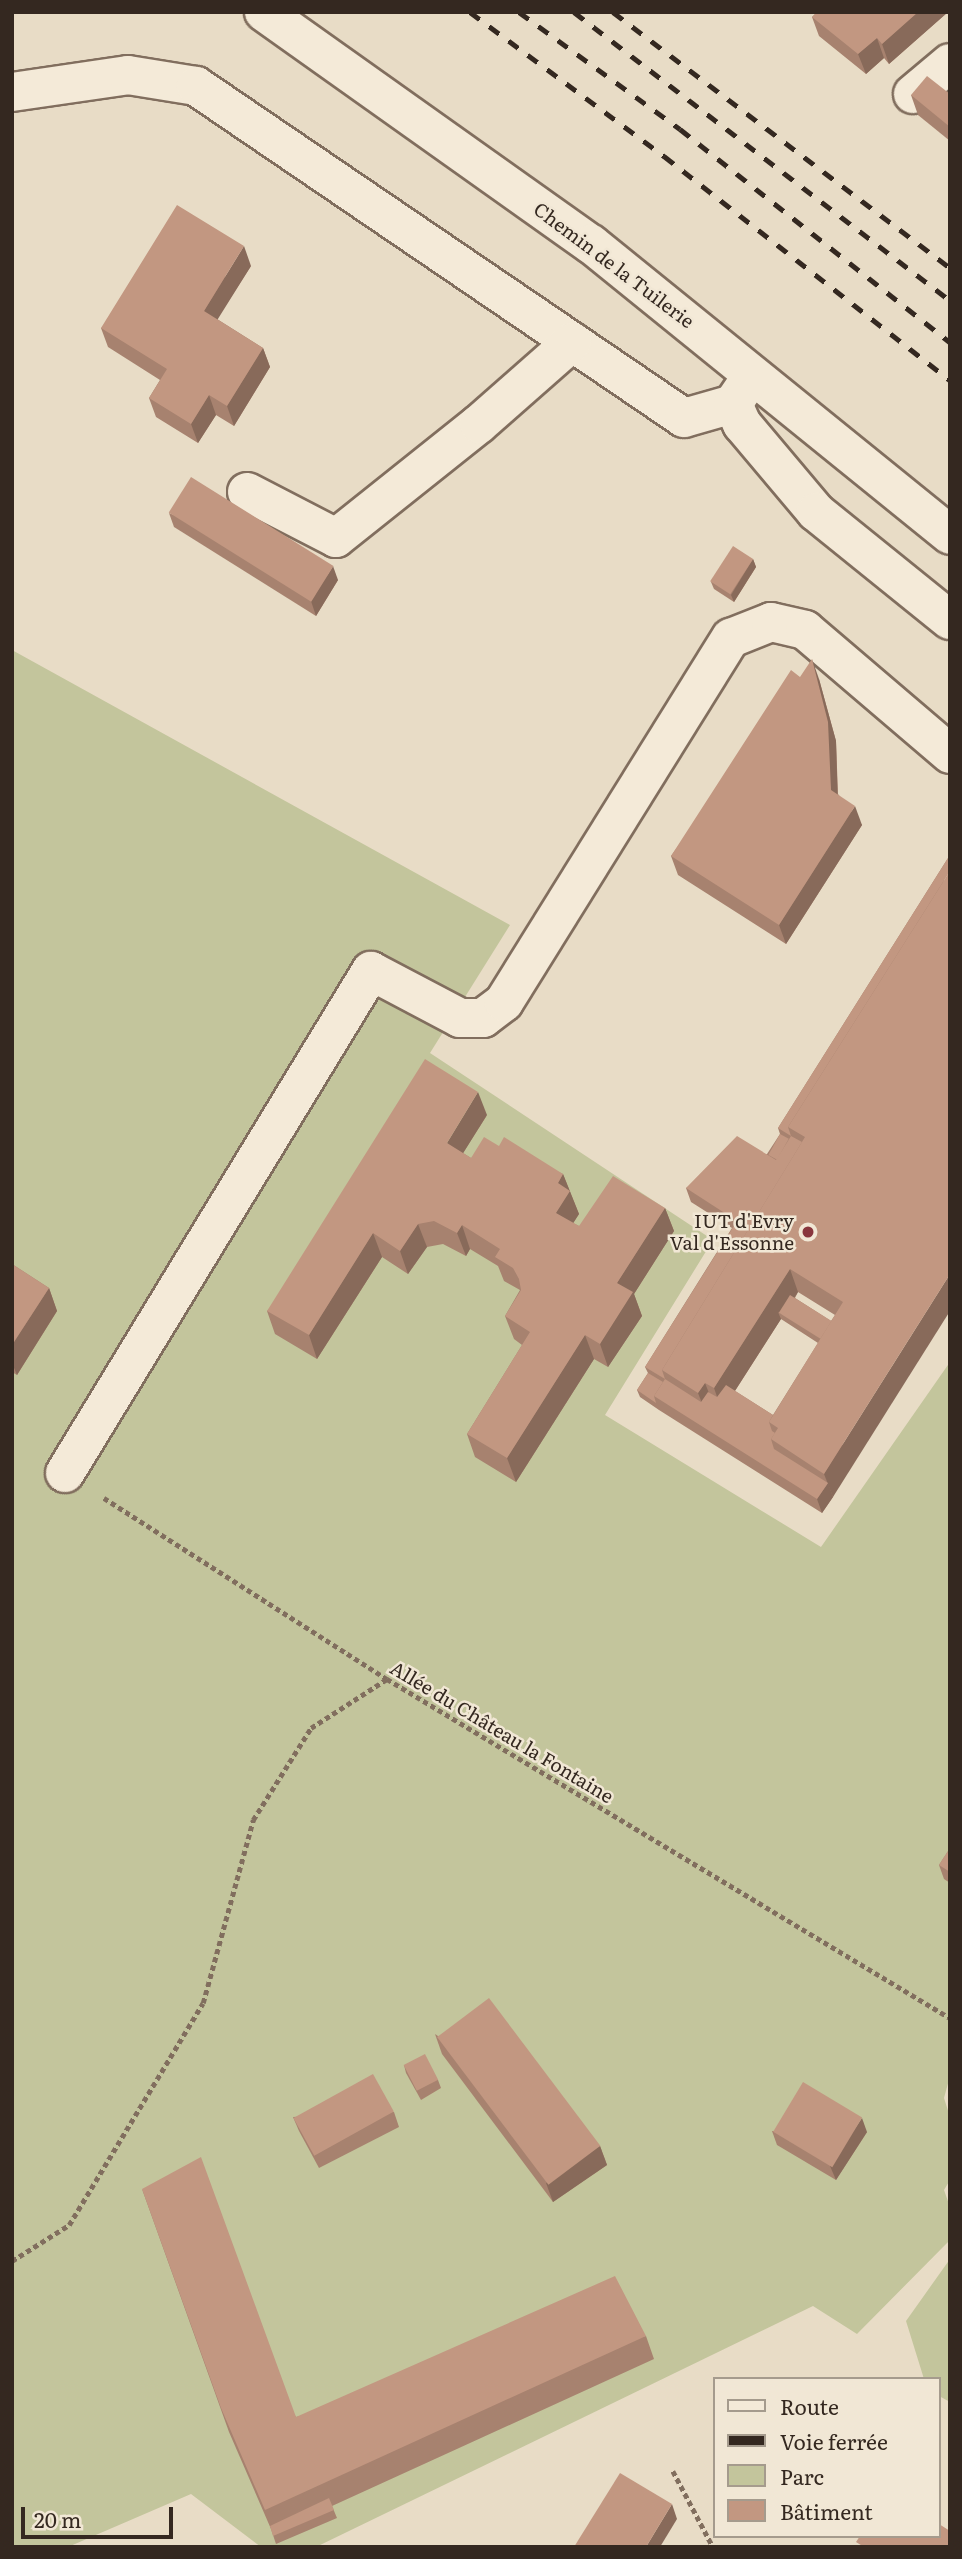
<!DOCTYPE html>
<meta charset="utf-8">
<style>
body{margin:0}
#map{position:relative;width:962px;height:2559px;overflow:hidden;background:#e8dcc6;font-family:Literata,serif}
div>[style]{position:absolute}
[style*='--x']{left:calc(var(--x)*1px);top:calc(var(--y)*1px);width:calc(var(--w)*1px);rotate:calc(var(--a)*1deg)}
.green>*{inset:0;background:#c3c59c}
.path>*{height:4.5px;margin-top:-2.25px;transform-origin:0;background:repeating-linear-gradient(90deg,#816e5e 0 5px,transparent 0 8.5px)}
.roads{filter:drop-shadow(2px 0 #816e5e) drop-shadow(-2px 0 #816e5e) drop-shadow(0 2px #816e5e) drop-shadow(0 -2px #816e5e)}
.minor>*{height:38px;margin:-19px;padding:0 19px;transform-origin:19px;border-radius:19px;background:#f4ead8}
.rail>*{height:5px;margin-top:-2.5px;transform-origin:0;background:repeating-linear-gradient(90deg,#342820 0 12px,transparent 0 24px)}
.wall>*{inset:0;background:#a7826f}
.shaded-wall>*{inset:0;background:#886a5a}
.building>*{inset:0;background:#c29781;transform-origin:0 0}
.dots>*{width:19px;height:19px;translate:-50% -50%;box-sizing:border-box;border:4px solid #f1e7d5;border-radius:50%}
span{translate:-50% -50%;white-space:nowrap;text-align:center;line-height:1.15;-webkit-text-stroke:5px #f1e7d5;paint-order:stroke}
.street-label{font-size:19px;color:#342820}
.poi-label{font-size:19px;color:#342820}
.right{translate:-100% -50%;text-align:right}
.frame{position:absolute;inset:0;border:14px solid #342820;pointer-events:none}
.legend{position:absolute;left:713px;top:2377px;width:228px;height:161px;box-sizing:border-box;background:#f1e7d5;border:2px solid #a59b8d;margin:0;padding:9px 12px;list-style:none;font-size:21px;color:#342820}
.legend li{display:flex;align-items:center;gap:14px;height:35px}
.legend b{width:35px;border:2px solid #a59b8d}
.scale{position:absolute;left:21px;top:2507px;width:152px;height:32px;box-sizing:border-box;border:4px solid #342820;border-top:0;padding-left:9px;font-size:21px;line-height:24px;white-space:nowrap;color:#342820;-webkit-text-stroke:5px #f1e7d5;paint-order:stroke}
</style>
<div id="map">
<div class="green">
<i style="clip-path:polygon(12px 650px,510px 925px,430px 1053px,713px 1240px,605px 1415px,821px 1547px,950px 1362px,950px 2076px,944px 2098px,950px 2117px,950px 2180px,944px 2190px,950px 2207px,950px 2240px,857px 2334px,813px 2306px,316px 2547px,261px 2547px,191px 2494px,68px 2547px,12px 2547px)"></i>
<i style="clip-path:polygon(950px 2259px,950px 2402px,939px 2396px,939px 2379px,924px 2379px,906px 2321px)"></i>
</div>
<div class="path">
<i style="--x:104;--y:1498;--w:336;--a:32.6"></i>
<i style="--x:387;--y:1679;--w:657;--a:31.05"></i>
<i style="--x:12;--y:2261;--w:67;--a:-32.3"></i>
<i style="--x:69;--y:2225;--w:259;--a:-58.9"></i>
<i style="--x:203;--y:2003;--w:190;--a:-74.7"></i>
<i style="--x:253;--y:1820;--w:109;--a:-57.8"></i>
<i style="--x:311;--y:1728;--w:90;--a:-32.8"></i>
<i style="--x:673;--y:2471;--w:86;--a:62.2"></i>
</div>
<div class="roads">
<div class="minor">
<i style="--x:264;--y:12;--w:401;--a:35.4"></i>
<i style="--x:591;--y:244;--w:462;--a:39"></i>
<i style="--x:12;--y:92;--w:117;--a:-8.3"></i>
<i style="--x:128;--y:75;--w:69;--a:9.2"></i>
<i style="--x:196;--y:86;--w:590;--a:34.23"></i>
<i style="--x:684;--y:418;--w:51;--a:-15.9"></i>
<i style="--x:913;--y:94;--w:48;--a:-40"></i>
<i style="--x:747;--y:383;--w:25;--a:124"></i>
<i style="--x:733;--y:404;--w:22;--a:66"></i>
<i style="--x:742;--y:424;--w:115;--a:49.9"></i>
<i style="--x:816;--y:512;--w:172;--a:38.9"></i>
<i style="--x:247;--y:492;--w:100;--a:27.3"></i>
<i style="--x:336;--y:538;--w:183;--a:-38.6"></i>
<i style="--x:479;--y:424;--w:124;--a:-41.4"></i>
<i style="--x:65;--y:1473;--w:588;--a:-58.64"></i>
<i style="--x:371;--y:971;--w:101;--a:27.8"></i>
<i style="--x:460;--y:1018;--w:23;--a:0"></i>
<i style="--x:483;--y:1018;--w:26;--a:-37"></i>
<i style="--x:504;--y:1002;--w:429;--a:-58.1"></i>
<i style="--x:731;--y:638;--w:43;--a:-21.8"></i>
<i style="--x:771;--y:622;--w:35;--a:13"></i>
<i style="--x:805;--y:630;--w:191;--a:40.5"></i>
</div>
</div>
<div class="rail">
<i style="--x:470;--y:12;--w:242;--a:36.6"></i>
<i style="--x:664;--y:156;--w:363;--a:38.1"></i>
<i style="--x:519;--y:12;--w:199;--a:36"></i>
<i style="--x:680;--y:129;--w:344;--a:38.3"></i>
<i style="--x:574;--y:12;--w:474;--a:37.5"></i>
<i style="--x:613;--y:12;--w:423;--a:37.2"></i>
</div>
<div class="wall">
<i style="clip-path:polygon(817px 12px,948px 12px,889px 64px,884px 58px,866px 74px,819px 36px,812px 17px)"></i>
<i style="clip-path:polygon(950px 94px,950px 141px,918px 115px,911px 95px)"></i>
<i style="clip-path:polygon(251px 266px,217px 319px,263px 348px,270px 367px,234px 426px,216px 415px,198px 443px,156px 417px,149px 398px,160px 380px,108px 347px,101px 328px)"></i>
<i style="clip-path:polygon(169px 513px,338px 580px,316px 616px,174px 527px)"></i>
<i style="clip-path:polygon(753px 559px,756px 567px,734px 602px,714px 589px,711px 582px)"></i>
<i style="clip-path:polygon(800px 677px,819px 679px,836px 741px,838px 794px,862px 825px,786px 944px,678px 875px,671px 856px)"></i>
<i style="clip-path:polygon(evenodd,948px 858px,833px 1497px,822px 1513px,659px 1410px,640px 1397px,637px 1390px,648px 1373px,645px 1367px,732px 1228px,691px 1202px,686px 1188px,767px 1154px,780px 1134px,778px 1128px,948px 858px,798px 1292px,835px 1315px,831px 1321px,795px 1298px,798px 1292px,948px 858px,781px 1319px,818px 1343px,773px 1415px,735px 1391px,781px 1319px)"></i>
<i style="clip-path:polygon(487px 1115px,463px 1153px,471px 1158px,499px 1146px,563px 1174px,579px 1214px,573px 1223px,579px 1226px,665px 1208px,674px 1231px,634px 1294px,642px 1316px,608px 1367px,594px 1359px,516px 1482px,475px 1457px,467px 1434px,522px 1345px,514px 1339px,505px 1316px,520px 1290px,504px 1281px,498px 1266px,470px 1249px,466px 1256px,443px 1244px,427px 1247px,408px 1274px,382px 1257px,317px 1359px,275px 1334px,267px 1311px)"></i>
<i style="clip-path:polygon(12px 1264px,49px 1288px,57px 1311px,17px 1375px,12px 1372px)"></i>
<i style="clip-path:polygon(950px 1848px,950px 1883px,944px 1879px,939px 1865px)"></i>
<i style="clip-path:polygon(435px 2034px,600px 2146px,607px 2165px,553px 2202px,442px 2054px)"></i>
<i style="clip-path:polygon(404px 2065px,438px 2080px,441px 2088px,421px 2100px,406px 2073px)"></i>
<i style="clip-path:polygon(394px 2112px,399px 2127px,319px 2168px,299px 2131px,293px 2117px)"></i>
<i style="clip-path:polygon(772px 2131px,867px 2132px,836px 2180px,777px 2145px)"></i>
<i style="clip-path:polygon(142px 2189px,296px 2417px,646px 2336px,654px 2359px,332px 2506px,337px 2518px,276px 2544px,271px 2529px,229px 2432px)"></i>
</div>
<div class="shaded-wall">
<i style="clip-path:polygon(918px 12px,948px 12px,889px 64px,882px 44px)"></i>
<i style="clip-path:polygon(877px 38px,884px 58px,866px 74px,858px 54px)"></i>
<i style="clip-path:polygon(244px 246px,251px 266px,211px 330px,204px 311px)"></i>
<i style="clip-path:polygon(263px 348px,270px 367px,234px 426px,227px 406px)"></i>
<i style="clip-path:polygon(209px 395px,216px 415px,198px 443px,191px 424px)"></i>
<i style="clip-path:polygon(753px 559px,756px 567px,734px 602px,731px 595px)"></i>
<i style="clip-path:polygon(333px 566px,338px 580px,316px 616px,311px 601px)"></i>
<i style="clip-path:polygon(812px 659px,819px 679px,836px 741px,838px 809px,831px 790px)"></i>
<i style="clip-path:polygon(855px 806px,862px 825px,786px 944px,779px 925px)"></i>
<i style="clip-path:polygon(478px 1092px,487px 1115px,455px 1166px,447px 1143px)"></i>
<i style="clip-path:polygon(563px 1174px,579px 1214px,565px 1236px,556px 1213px,558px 1183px)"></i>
<i style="clip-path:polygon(665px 1208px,674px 1231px,634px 1294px,642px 1316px,608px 1367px,600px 1344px,617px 1283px)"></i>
<i style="clip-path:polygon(418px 1224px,427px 1247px,408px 1274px,400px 1251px)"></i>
<i style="clip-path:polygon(462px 1225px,470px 1249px,466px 1256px,457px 1233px)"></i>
<i style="clip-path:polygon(373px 1233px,382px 1257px,317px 1359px,309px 1335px)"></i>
<i style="clip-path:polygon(790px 1269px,798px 1292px,783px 1315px,778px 1312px,781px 1319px,722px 1411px,714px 1388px)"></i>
<i style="clip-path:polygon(950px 1274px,950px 1311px,833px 1497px,824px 1474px)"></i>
<i style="clip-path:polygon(49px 1288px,57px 1311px,17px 1375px,12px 1363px,12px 1345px)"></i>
<i style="clip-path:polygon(585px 1335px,594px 1359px,516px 1482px,507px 1458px)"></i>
<i style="clip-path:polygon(705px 1383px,714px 1406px,707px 1416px,698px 1393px)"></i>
<i style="clip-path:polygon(828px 1483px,833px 1497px,822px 1513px,817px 1499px)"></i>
<i style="clip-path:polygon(862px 2118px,867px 2132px,836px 2180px,830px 2166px)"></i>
<i style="clip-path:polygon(600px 2146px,607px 2165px,553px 2202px,546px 2183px)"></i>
<i style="clip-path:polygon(672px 2504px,677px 2519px,660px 2547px,646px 2547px)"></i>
</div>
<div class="building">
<i style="clip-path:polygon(817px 12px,918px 12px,882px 44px,877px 38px,858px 54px,812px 17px)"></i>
<i style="clip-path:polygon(927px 76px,950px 94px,950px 127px,911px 95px)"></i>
<i style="clip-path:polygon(177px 205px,244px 246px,204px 311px,263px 348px,227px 406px,209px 395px,191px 424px,149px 398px,167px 369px,101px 328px)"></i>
<i style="left:191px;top:477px;width:168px;height:42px;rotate:32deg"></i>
<i style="left:733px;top:546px;width:24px;height:42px;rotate:33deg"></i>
<i style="clip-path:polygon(812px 659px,828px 722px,831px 790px,855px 806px,779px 925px,671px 856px,791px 670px,800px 677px)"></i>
<i style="clip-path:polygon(948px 858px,950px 859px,950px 871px,788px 1127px,791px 1136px,778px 1128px)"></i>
<i style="clip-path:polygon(950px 871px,950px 1274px,824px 1474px,771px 1439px,778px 1428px,769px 1422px,843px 1302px,790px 1269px,714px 1388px,705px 1383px,698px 1393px,662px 1370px,805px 1137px,788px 1127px)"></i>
<i style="clip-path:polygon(425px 1059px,478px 1092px,447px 1143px,471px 1158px,484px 1137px,499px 1146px,504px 1137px,563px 1174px,558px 1183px,570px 1191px,556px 1213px,579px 1226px,613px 1176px,665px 1208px,617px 1283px,633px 1292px,600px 1344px,585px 1335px,507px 1458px,467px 1434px,530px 1332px,505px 1316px,521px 1290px,519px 1279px,513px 1268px,495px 1257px,500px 1249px,462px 1225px,457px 1233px,434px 1221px,418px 1224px,400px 1251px,373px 1233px,309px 1335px,267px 1311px)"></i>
<i style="left:780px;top:1134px;width:10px;height:24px;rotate:29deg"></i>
<i style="clip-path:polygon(737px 1136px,776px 1160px,791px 1136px,802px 1142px,662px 1370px,665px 1379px,645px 1367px,737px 1221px,686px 1188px)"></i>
<i style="clip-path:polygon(12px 1264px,49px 1288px,12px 1345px)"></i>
<i style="left:790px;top:1295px;width:49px;height:21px;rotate:32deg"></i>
<i style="clip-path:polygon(648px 1373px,663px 1382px,654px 1396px,656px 1403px,637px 1390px)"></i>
<i style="clip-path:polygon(665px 1379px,701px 1402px,708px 1392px,717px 1397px,726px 1385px,773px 1415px,769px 1422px,772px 1431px,775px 1433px,771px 1439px,774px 1449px,828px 1483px,817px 1499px,654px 1396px)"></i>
<i style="clip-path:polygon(950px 1848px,950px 1872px,939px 1865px)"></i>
<i style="left:489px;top:1998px;width:185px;height:65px;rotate:53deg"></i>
<i style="left:425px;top:2054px;width:29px;height:24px;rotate:63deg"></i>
<i style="left:373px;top:2074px;width:43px;height:91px;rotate:61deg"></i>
<i style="left:803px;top:2082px;width:69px;height:58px;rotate:31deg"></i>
<i style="clip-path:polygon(201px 2157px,296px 2417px,615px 2276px,646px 2336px,265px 2510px,221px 2408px,142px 2189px)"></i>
<i style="clip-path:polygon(620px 2473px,672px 2504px,646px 2547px,574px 2547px)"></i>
<i style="clip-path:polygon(329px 2498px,334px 2510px,273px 2536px,270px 2526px)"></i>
<i style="clip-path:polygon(939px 2524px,950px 2531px,950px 2547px,864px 2547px,856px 2542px,860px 2536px,939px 2536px)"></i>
</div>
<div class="dots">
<i style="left:808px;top:1232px;background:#89363d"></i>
</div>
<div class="street-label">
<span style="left:614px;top:265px;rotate:37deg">Chemin de la Tuilerie</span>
<span style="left:502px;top:1732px;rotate:31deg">Allée du Château la Fontaine</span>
</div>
<div class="poi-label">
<span class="right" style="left:794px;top:1232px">IUT d'Evry<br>Val d'Essonne</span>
</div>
<div class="frame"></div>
<ul class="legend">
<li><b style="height:9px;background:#f4ead8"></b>Route</li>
<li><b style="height:9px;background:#342820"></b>Voie ferrée</li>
<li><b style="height:19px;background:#c3c59c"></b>Parc</li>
<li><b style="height:19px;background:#c29781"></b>Bâtiment</li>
</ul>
<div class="scale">20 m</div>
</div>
